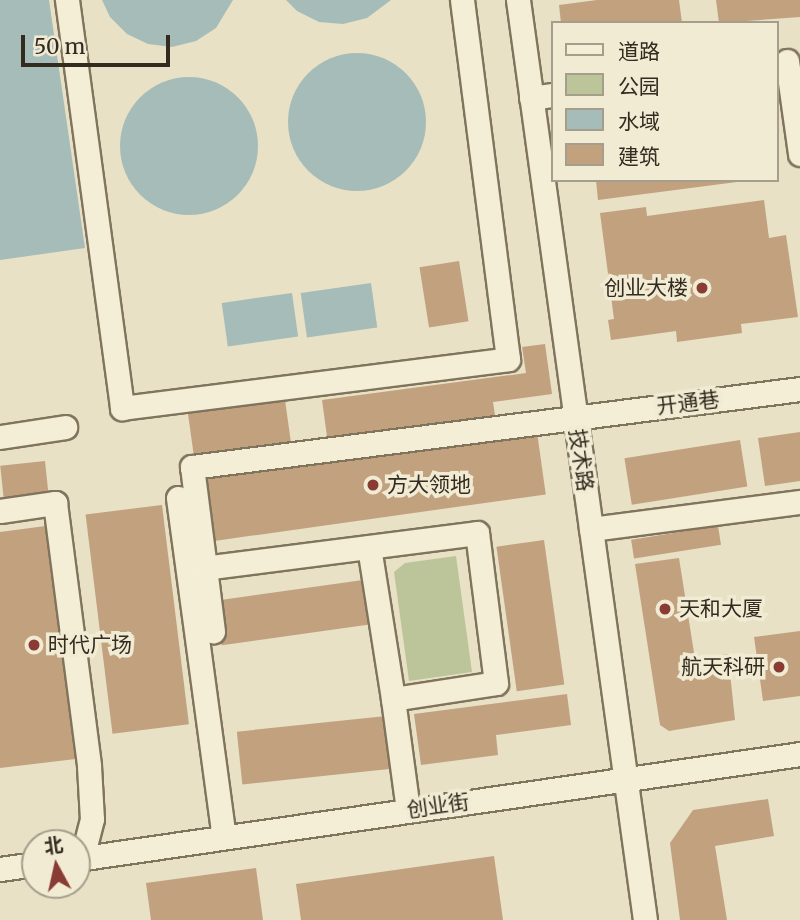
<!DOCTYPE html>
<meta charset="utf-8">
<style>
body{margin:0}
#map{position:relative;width:800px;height:920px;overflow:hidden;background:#e8e1c5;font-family:Merriweather,"Noto Sans SC",serif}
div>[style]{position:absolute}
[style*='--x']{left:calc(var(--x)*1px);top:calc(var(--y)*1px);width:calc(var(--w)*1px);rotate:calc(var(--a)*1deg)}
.green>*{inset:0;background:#bcc59a}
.water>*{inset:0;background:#a6bcb8;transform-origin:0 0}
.round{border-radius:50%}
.building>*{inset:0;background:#c2a17f;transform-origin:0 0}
.roads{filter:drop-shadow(2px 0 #81745d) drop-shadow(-2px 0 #81745d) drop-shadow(0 2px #81745d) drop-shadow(0 -2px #81745d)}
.minor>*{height:23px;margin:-11.5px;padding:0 11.5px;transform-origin:11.5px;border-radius:11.5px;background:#f4eed7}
.dots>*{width:19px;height:19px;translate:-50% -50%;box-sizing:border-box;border:4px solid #f1ebd4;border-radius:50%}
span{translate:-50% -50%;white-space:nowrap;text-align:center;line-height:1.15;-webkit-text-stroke:7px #f1ebd4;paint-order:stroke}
.poi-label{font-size:21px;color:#332b1f}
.right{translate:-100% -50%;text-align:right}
.left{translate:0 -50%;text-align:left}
.street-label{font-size:21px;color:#332b1f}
.legend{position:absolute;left:551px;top:21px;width:228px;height:161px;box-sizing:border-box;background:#f1ebd4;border:2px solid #a59e8c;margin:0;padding:9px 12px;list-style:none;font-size:21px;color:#332b1f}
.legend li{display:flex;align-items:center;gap:14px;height:35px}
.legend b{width:35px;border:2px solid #a59e8c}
.north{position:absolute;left:21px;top:829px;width:70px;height:70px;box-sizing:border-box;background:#f1ebd4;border:2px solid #a59e8c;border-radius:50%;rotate:352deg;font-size:19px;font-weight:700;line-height:28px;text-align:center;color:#332b1f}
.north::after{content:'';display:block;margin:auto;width:24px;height:32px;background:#893c34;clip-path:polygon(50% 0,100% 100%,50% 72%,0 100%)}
.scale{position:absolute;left:21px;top:35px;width:149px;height:32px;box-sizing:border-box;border:4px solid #332b1f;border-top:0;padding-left:9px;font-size:21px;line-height:24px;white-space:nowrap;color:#332b1f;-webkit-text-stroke:5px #f1ebd4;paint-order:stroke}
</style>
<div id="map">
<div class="green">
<i style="clip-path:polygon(456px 556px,472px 672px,409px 681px,394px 572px,405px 563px)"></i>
</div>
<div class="water">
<i style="clip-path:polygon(0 0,49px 0,85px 248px,0 260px)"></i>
<i style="clip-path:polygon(102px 0,233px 0,216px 28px,196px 41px,172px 47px,148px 44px,127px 34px,110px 17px)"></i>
<i style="clip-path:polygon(286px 0,391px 0,367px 18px,343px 24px,319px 22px,297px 11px)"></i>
<i class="round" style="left:288px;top:53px;width:138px;height:138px"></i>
<i class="round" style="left:120px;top:77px;width:138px;height:138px"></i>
<i style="left:371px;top:283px;width:45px;height:71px;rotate:82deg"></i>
<i style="left:292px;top:293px;width:44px;height:71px;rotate:82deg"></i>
</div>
<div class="building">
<i style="clip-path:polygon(597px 0,679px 0,682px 23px,561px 23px,559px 5px)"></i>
<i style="clip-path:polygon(716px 0,800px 0,800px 17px,719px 23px)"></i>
<i style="clip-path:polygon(596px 180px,737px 180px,737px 182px,598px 200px)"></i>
<i style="clip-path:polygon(764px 200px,769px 238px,786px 235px,798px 317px,741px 324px,742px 333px,677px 342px,676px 331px,611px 340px,608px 320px,614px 319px,600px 213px,646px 207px,647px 216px)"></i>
<i style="left:459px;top:261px;width:61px;height:40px;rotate:81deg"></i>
<i style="clip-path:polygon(545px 344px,552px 394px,493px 402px,496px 422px,328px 444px,322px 400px,526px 373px,522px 347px)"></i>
<i style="left:285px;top:400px;width:50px;height:98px;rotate:82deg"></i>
<i style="left:537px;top:432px;width:63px;height:340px;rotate:82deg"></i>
<i style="clip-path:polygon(800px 432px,800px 481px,765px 486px,758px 438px)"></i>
<i style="left:740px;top:440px;width:47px;height:117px;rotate:81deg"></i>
<i style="left:45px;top:461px;width:36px;height:45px;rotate:84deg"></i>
<i style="left:162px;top:505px;width:221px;height:77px;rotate:83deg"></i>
<i style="clip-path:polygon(53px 525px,84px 758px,0 768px,0 532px)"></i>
<i style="left:718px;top:526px;width:19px;height:88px;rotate:81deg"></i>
<i style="left:544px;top:540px;width:146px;height:48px;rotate:82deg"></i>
<i style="clip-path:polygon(679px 558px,695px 659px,728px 654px,735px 720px,669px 731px,660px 725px,635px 564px)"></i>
<i style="left:363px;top:580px;width:45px;height:149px;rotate:82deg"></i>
<i style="clip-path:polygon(800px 631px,800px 696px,763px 701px,754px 637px)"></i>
<i style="clip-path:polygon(567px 694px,571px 725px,496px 735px,498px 755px,421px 765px,414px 714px)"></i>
<i style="left:386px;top:716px;width:53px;height:150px;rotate:84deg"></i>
<i style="clip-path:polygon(768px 799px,774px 836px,715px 846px,727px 920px,680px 920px,670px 843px,693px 810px)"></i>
<i style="clip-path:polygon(494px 856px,503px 920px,301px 920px,296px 884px)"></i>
<i style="clip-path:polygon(256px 868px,263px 920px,151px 920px,146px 883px)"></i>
</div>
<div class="roads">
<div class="minor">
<i style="--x:67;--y:0;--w:412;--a:82.3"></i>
<i style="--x:122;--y:408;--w:389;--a:-7.2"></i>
<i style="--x:508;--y:359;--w:362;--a:-97.3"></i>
<i style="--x:518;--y:0;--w:929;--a:82.14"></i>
<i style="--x:787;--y:61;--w:94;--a:82"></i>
<i style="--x:531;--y:98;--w:22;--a:-8"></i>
<i style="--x:0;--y:437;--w:66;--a:-8.7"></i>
<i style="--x:178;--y:498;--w:342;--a:82.3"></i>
<i style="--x:0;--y:511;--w:56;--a:-8.3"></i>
<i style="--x:55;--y:503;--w:265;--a:82.6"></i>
<i style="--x:89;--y:766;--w:53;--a:86.8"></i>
<i style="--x:92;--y:819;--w:40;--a:104.4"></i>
<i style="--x:591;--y:529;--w:211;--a:-7.4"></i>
<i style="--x:369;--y:547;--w:154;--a:81"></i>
<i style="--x:205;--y:568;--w:64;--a:82.8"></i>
<i style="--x:408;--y:810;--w:112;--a:-97.7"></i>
<i style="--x:393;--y:699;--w:104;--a:-8.8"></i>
<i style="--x:496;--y:683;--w:151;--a:-97.2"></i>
<i style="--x:477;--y:533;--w:274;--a:172.7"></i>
<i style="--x:205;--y:568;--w:102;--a:-97.3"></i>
<i style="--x:192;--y:467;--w:613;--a:-7.31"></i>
<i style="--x:77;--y:859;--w:731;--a:-8.26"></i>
<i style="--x:0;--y:869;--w:35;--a:-8"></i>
</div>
</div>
<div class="dots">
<i style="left:702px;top:288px;background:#893c34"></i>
<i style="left:373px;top:485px;background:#893c34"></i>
<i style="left:665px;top:609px;background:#893c34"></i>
<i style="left:34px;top:645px;background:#893c34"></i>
<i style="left:779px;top:667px;background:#893c34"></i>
</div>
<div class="poi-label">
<span class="right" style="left:688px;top:288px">创业大楼</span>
<span class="left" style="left:387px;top:485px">方大领地</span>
<span class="left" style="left:679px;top:609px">天和大厦</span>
<span class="left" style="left:48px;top:645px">时代广场</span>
<span class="right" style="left:765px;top:667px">航天科研</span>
</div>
<div class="street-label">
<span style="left:688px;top:403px;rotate:-7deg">开通巷</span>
<span style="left:581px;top:460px;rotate:82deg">技术路</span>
<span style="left:438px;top:806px;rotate:-8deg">创业街</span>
</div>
<ul class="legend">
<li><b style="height:9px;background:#f4eed7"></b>道路</li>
<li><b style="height:19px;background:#bcc59a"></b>公园</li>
<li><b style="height:19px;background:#a6bcb8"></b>水域</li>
<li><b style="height:19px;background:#c2a17f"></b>建筑</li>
</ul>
<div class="north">北</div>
<div class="scale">50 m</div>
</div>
